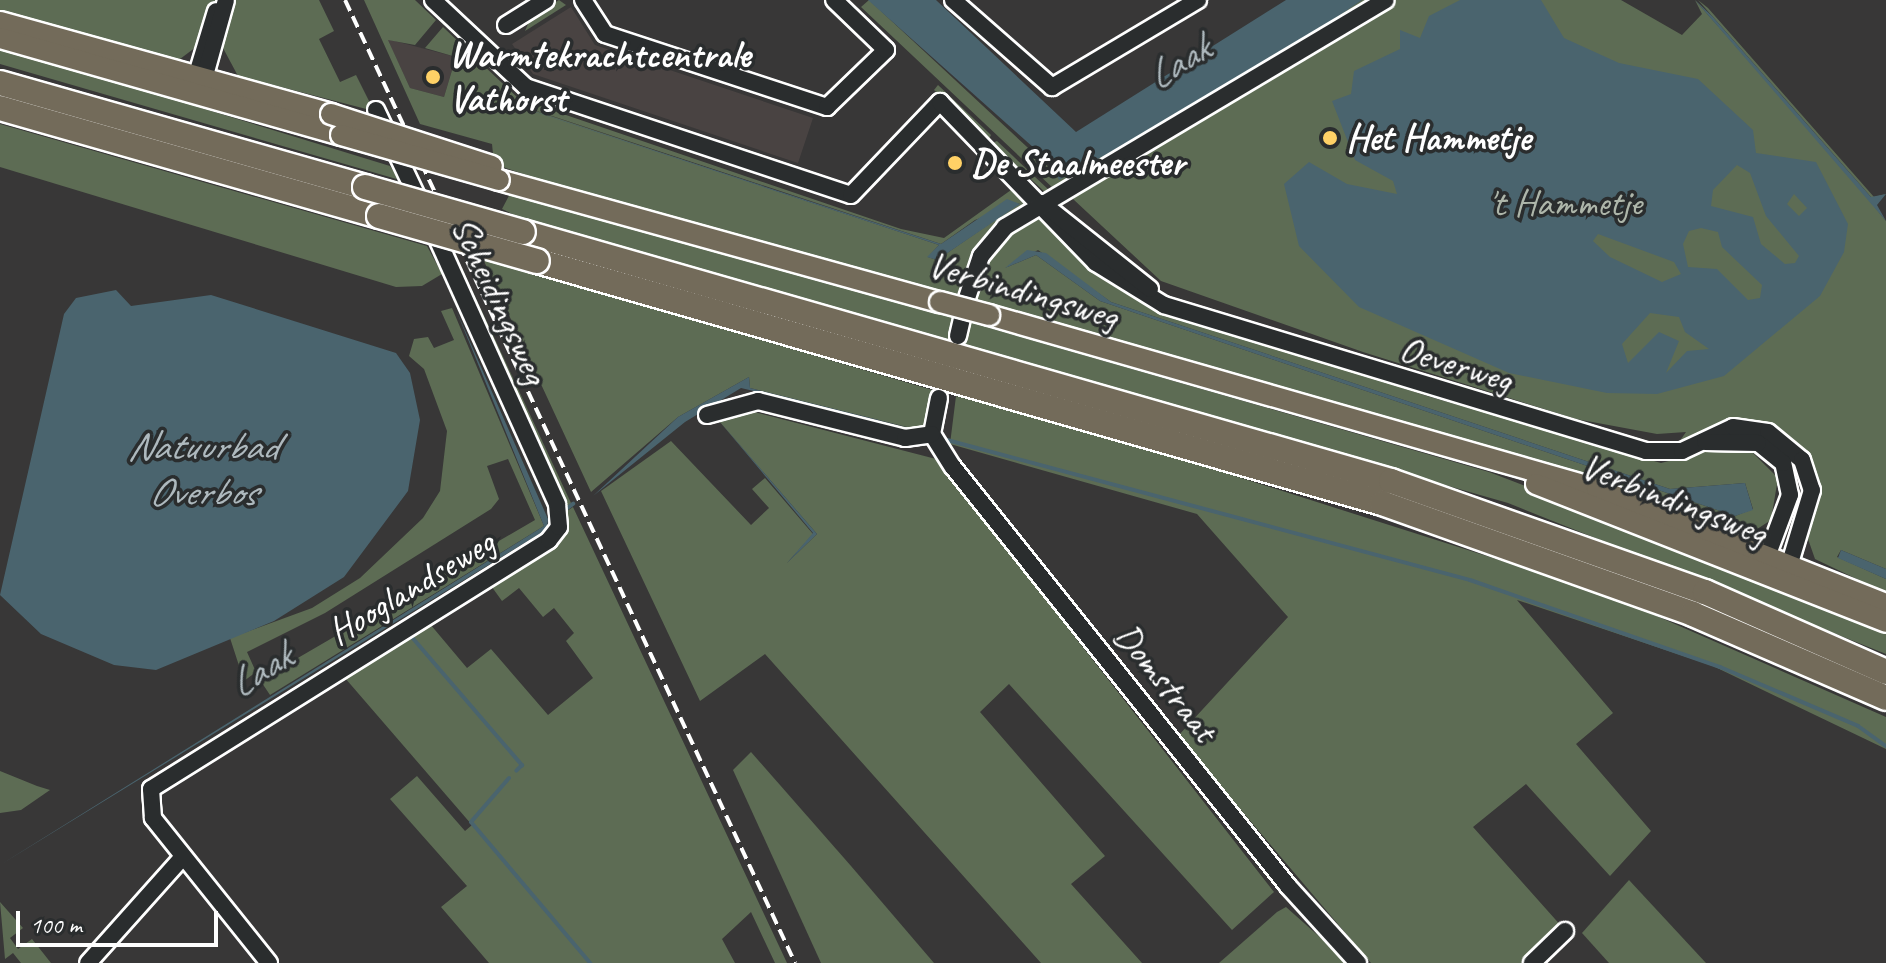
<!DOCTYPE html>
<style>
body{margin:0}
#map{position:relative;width:1886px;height:963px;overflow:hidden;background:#383737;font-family:Caveat,sans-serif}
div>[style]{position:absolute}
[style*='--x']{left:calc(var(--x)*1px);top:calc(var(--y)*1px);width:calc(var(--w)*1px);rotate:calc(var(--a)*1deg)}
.built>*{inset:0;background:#494342}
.green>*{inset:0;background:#5d6c54}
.water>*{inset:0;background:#4a646e}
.stream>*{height:4px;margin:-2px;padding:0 2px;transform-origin:2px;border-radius:2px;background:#4a646e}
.roads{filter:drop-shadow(2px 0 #fff) drop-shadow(-2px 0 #fff) drop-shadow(0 2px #fff) drop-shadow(0 -2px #fff)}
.minor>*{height:16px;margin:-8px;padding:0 8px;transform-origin:8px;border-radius:8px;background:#2a2d2e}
.major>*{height:20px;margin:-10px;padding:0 10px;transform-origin:10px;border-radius:10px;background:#736b5a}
.highway>*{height:24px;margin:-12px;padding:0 12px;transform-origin:12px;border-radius:12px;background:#736b5a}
.rail>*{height:4px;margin-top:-2px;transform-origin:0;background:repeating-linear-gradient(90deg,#fff 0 12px,transparent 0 18px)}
.bridges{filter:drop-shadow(2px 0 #fff) drop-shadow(-2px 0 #fff) drop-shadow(0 2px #fff) drop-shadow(0 -2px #fff)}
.major-bridge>*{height:20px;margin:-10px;padding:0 10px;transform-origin:10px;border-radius:10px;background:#736b5a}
.highway-bridge>*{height:24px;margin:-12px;padding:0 12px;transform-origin:12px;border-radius:12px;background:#736b5a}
.dots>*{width:22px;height:22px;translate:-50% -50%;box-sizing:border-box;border:4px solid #2a2d2e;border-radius:50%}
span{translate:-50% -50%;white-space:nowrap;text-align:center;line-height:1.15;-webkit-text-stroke:7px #2a2d2e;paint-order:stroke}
.poi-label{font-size:38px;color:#fff;font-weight:700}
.left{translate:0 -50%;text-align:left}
.park-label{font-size:38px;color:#aeb6aa}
.street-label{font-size:38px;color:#fff}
.water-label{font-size:40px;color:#aeb9be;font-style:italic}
.scale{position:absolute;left:16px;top:911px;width:202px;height:36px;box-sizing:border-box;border:4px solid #fff;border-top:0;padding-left:10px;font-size:24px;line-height:28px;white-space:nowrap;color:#fff;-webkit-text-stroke:6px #2a2d2e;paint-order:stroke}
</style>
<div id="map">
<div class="built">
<i style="clip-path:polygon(571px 7px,595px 45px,813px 118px,798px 163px,533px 74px,512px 44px)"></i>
<i style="clip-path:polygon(387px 39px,456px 57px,444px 97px,410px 88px)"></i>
</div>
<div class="green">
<i style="clip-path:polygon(0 0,216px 0,196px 47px,176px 62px,0 18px)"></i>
<i style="clip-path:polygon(231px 0,319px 0,334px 31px,319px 39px,340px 82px,356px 75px,374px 111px,238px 76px,223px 48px)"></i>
<i style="clip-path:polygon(evenodd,364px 0,415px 0,436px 20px,415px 45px,388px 40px,410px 88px,444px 97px,456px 57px,425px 48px,443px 27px,519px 99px,901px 229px,944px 238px,1011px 190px,1026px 205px,963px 297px,541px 180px,494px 164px,492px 144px,420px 124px,364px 0,488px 95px,941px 244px,975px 220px,1020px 203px,937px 260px,928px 257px,939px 245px,488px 95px)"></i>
<i style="clip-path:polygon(559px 0,566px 5px,525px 31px,531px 17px)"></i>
<i style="clip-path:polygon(869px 0,1055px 173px,1158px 128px,1362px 0,1376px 0,1054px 189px,861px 7px)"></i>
<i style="clip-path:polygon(1390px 0,1621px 0,1682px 35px,1702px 14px,1695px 0,1843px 168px,1886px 221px,1886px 569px,1841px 550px,1837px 557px,1886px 579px,1886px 593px,1815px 559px,1808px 539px,1816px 495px,1801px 450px,1775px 429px,1721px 424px,1679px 442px,1686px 432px,1657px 434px,1576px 419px,1363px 352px,1161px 281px,1073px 199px,1094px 173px)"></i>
<i style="clip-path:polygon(1698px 0,1708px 8px,1874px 197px,1886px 194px,1876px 199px,1871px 197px)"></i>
<i style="clip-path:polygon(0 46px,390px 166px,400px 180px,0 64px)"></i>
<i style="clip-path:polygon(938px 85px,991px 135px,989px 139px,934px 90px)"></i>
<i style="clip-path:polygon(0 124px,427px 246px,442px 274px,422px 286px,396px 287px,0 167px)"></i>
<i style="clip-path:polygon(997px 141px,1050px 191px,1048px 195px,992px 143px)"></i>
<i style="clip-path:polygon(512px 190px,1489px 472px,1886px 626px,1886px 654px,1508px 503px,531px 223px,502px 209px)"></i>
<i style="clip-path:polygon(evenodd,1038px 216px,1157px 306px,1427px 396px,1661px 463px,1720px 448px,1750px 450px,1778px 478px,1771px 520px,1745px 537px,972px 299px,1000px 237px,1038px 216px,1038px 250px,1111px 302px,1670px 489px,1745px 483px,1753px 509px,1735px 516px,1100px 301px,1036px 255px,1005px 268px,1038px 250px)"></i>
<i style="clip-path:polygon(447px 249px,454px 251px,571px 503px,567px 511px,573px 507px,787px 963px,775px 963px,751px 912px,722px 939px,735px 963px,489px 963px,441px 907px,467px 886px,390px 799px,417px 776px,465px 831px,472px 825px,345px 678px,430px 624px,467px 668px,491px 649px,548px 715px,593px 678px,566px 641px,574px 633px,554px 608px,543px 617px,519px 588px,502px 601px,489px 583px,562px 534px)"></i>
<i style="clip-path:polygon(483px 259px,936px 391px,927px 423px,918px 434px,738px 390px,915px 429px,750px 388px,749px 377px,678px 417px,591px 492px)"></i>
<i style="clip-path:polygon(452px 308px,544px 526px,270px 695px,260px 680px,535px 520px,508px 459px,487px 466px,499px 499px,491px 509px,325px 613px,247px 652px,256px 672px,244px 681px,230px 638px,312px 608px,360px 578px,423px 518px,440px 491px,447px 431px,424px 369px,409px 356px,414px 339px,428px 337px,434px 348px,454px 340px,441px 311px)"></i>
<i style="clip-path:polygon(956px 396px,1166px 454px,1609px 595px,1886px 717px,1886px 749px,1713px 666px,1517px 600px,1613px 713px,1576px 744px,1651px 831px,1610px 876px,1526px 784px,1473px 827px,1563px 928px,1526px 963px,1371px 963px,1178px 736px,1288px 617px,1197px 514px,950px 444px)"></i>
<i style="clip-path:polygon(743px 409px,936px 459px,1274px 892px,1232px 930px,1009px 684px,980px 712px,1105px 856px,1071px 884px,1142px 963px,1041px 963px,765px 654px,700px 701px,601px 491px,671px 441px,751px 525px,769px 508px,752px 489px,765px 478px,813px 534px,787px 563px,817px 534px,719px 421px)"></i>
<i style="clip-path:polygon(751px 752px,851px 866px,934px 963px,821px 963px,733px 770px)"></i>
<i style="clip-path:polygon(0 771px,37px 786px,50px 790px,21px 810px,0 813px)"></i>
<i style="clip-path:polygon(1629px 880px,1706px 963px,1609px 963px,1582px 933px)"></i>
<i style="clip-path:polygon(0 902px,23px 928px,10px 938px,18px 949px,32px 939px,51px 963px,21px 963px,13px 953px,5px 959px)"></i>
<i style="clip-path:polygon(1286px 907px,1349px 963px,1219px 963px,1277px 912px)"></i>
</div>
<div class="water">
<i style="clip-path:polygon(868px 0,936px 0,1076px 132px,1286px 0,1362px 0,1249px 77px,1059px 180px,1052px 164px)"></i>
<i style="clip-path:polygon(evenodd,1460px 0,1541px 0,1564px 38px,1619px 63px,1698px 79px,1753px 130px,1756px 153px,1816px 162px,1848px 224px,1844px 252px,1820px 296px,1724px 376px,1657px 394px,1607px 393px,1509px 373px,1359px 307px,1299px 246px,1284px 184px,1309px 162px,1347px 184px,1397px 194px,1393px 181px,1355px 160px,1332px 101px,1351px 94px,1354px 71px,1400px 49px,1400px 30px,1420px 38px,1429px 16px,1460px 0,1737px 165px,1750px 173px,1766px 216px,1799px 256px,1795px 263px,1785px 264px,1761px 244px,1753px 217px,1711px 206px,1713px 190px,1737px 165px,1460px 0,1794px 194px,1807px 208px,1799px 216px,1787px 204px,1794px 194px,1460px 0,1701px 228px,1718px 232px,1722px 247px,1762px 285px,1760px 298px,1748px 300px,1717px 269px,1688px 267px,1683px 244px,1689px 231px,1701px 228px,1460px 0,1598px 234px,1674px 262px,1681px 274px,1662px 282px,1610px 257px,1593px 241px,1598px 234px,1460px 0,1650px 313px,1679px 317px,1685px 332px,1709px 349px,1687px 351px,1666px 373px,1679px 341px,1659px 332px,1628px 363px,1622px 344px,1650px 313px)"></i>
<i style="clip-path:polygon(1695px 0,1712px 16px,1871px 197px,1886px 194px,1877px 205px,1886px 221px)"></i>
<i style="clip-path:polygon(487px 96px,941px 244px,1007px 199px,1020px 204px,937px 260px,927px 257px,939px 245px)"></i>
<i style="clip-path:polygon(1027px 250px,1046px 253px,1111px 302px,1670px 489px,1745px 483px,1753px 510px,1735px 516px,1100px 301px,1036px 255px,1005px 268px)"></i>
<i style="clip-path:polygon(116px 290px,131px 306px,211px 295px,396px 353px,410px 373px,420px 420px,408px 491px,344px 577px,274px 621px,156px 670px,114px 665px,41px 634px,0 595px,64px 314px,76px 298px)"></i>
<i style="clip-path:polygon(456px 310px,548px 519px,547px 529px,0 865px,544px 526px)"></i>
<i style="clip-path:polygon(749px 377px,750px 388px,915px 429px,741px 388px,685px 422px,593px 496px,678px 417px)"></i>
<i style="clip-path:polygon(720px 422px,817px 534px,787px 563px,813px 533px)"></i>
<i style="clip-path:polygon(1841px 550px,1886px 569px,1886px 579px,1838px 558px)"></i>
</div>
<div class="stream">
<i style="--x:947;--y:440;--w:541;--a:14.99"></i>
<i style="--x:1470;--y:580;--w:265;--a:19.2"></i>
<i style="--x:1720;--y:667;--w:150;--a:23.1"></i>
<i style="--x:1858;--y:726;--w:34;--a:36"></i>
<i style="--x:566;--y:509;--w:9;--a:-36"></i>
<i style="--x:410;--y:635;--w:172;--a:49.3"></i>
<i style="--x:522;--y:765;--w:8;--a:135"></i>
<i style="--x:509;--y:778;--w:58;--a:130.8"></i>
<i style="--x:471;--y:822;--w:185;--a:49.8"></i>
</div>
<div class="roads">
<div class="minor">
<i style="--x:433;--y:0;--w:127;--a:43.1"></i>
<i style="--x:526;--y:87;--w:342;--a:18.4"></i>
<i style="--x:851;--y:195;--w:129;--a:-46.3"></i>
<i style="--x:940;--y:102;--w:224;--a:45.9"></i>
<i style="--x:1096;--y:263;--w:80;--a:31.7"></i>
<i style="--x:1164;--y:305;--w:504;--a:16.85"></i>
<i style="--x:1646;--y:451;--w:36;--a:0"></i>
<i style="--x:1682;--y:451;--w:56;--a:-25.2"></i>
<i style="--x:1733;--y:427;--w:35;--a:8"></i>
<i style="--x:1768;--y:432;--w:44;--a:39.5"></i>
<i style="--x:1802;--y:460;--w:32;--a:72"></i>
<i style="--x:1812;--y:490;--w:76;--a:106.8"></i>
<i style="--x:1790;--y:563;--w:19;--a:145"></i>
<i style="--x:1774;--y:574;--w:21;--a:-107"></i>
<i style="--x:1768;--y:554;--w:63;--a:-69.6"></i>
<i style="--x:1790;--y:495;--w:33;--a:-102"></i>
<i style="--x:1783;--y:463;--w:32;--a:-141"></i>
<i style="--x:1758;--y:443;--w:53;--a:-178.9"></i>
<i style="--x:583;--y:0;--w:40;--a:57.1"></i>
<i style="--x:605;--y:34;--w:234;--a:18.2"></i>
<i style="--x:827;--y:107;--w:82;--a:-44"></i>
<i style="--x:886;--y:50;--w:72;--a:-136.1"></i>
<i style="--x:953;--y:0;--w:132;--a:41.3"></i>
<i style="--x:1052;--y:87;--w:170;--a:-30.8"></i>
<i style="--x:506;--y:25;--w:47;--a:-32"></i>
<i style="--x:194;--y:84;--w:76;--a:-73.2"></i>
<i style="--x:202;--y:86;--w:89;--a:-74.4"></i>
<i style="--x:376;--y:110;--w:107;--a:64.6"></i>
<i style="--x:1042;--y:203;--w:138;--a:38.5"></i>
<i style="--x:967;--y:298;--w:44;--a:-71.6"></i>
<i style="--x:981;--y:256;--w:38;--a:-50"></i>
<i style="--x:1005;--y:227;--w:443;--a:-30.8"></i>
<i style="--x:958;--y:336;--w:18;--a:-77"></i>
<i style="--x:939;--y:398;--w:37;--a:101"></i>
<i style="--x:932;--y:434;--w:39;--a:58"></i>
<i style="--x:953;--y:467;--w:536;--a:51.36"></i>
<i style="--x:1288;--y:886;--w:104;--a:47.7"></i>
<i style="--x:707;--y:415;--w:53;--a:-15.4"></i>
<i style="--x:758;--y:401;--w:152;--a:14.1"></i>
<i style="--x:905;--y:438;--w:27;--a:-8"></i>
<i style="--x:88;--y:963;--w:141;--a:-48.2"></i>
<i style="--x:269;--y:963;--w:186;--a:-128.7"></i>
<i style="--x:153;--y:818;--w:29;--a:-94"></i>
<i style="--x:151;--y:789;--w:469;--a:-32"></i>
<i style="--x:549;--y:540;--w:16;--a:-52"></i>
<i style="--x:559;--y:527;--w:23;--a:-95"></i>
<i style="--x:557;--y:504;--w:304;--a:-114.3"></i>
<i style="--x:1532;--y:963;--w:46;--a:-44.1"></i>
</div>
<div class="major">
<i style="--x:0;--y:22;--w:344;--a:15.5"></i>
<i style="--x:0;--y:38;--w:355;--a:15.9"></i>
<i style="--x:499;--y:180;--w:458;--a:15.5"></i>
<i style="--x:989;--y:315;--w:632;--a:15.97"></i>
<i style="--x:1597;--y:489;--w:311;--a:21.7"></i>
<i style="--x:1536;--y:484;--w:376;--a:21.5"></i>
</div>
<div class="highway">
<i style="--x:0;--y:83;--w:380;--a:15.9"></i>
<i style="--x:0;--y:108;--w:394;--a:15.9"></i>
<i style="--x:523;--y:232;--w:903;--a:16.01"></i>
<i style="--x:1391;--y:481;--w:333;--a:19.5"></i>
<i style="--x:1705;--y:592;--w:198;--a:23.8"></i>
<i style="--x:537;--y:261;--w:879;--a:15.98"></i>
<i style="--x:1382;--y:503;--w:330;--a:19.6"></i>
<i style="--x:1693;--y:614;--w:210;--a:23.5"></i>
</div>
</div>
<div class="rail">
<i style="--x:345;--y:0;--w:1063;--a:64.95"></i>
</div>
<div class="bridges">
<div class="major-bridge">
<i style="--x:331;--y:114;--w:169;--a:17.9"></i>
<i style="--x:341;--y:135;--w:164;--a:15.9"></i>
<i style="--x:940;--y:302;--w:51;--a:14.9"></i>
</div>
<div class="highway-bridge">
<i style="--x:365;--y:187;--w:164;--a:15.9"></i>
<i style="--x:379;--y:216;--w:164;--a:15.9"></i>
</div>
</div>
<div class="dots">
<i style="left:433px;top:77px;background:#ffd166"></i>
<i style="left:1330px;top:138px;background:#ffd166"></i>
<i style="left:955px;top:163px;background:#ffd166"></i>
</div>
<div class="poi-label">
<span class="left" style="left:449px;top:77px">Warmtekrachtcentrale<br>Vathorst</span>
<span class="left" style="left:1346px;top:138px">Het Hammetje</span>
<span class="left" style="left:971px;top:163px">De Staalmeester</span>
</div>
<div class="park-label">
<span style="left:1565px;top:203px">'t Hammetje</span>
</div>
<div class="street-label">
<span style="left:1023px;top:290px;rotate:16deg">Verbindingsweg</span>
<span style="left:500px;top:300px;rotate:65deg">Scheidingsweg</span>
<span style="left:1456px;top:364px;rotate:17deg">Oeverweg</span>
<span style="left:1674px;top:499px;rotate:21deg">Verbindingsweg</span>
<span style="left:411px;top:587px;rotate:-31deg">Hooglandseweg</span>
<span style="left:1166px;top:682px;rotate:51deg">Domstraat</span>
</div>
<div class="water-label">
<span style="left:1178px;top:62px;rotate:-32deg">Laak</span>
<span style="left:202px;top:469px">Natuurbad<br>Overbos</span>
<span style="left:260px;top:670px;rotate:-32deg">Laak</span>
</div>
<div class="scale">100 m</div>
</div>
